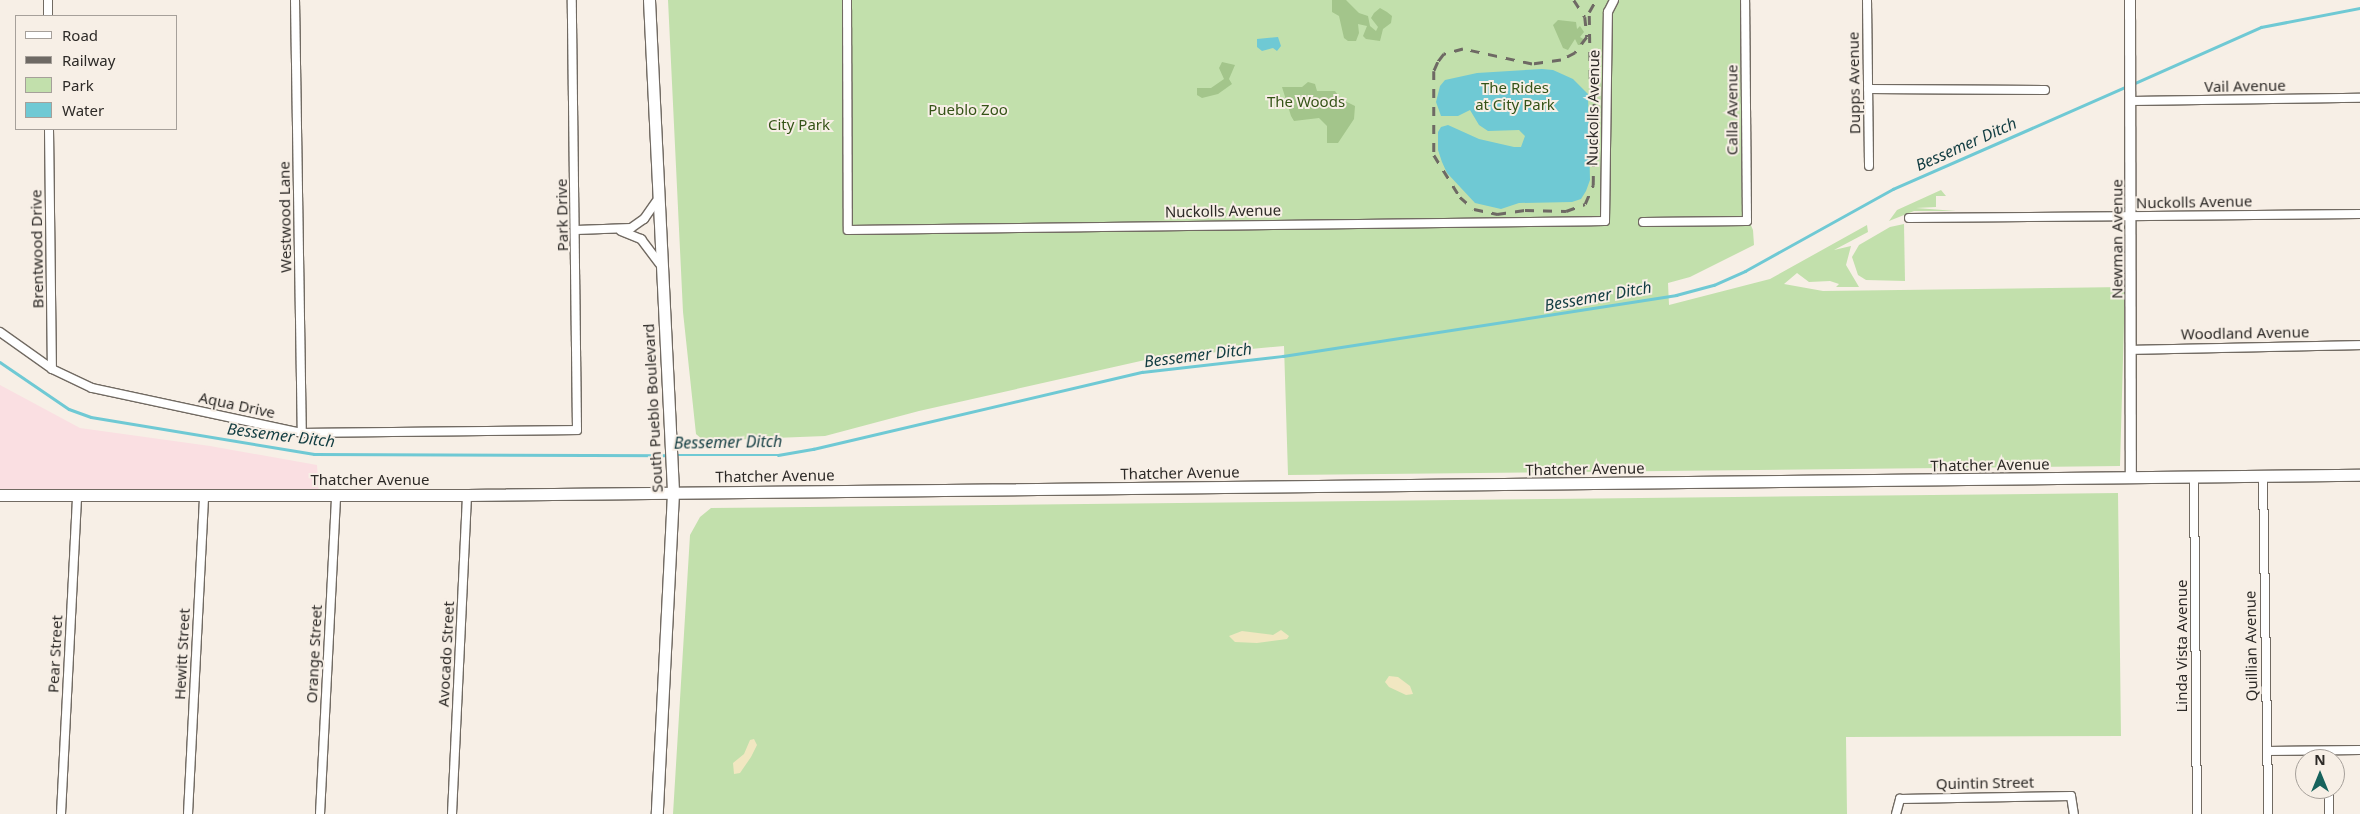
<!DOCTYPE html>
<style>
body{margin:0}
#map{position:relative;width:2360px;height:814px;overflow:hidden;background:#f7efe6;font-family:"Noto Sans",sans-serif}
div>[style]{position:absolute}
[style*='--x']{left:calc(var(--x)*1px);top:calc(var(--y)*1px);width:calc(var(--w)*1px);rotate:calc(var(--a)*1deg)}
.commercial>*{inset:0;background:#fadfe2}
.green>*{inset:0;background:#c2e0ac}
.forest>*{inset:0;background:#a3c58b}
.sand>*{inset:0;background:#f1e7c1}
.water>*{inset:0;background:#6fc9d4}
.stream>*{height:2.5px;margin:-1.25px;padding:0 1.25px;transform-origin:1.25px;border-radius:1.25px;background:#6fc9d4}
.roads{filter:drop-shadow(1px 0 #716a62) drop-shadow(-1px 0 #716a62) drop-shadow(0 1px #716a62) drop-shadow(0 -1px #716a62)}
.street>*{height:8px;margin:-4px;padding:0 4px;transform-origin:4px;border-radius:4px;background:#fff}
.secondary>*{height:10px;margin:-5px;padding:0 5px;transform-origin:5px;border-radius:5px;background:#fff}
.primary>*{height:11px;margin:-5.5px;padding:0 5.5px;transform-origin:5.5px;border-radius:5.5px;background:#fff}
.rail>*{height:2.5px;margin-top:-1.25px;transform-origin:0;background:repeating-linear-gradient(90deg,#6e6964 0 9px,transparent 0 18px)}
span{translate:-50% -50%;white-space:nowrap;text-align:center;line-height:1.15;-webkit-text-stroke:4px #f7efe6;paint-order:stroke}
.street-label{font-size:15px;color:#2d2a27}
.park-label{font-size:15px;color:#355317}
.water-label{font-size:16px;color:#113c41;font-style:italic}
.legend{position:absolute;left:15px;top:15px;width:162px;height:115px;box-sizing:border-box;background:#f7efe6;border:1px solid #a6a09a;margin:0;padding:6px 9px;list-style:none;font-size:15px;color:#2d2a27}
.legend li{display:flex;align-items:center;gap:10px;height:25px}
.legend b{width:25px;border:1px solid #a6a09a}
.north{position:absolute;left:2295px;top:749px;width:50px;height:50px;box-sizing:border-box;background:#f7efe6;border:1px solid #a6a09a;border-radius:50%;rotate:0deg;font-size:14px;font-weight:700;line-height:20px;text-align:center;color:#2d2a27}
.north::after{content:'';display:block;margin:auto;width:18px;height:22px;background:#17635d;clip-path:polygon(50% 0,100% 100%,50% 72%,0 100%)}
</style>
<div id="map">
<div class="commercial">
<i style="clip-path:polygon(0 385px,80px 428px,210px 446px,317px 465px,319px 495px,0 495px)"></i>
</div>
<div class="green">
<i style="clip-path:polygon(668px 0,1740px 0,1742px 205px,1753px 230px,1754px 245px,1690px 277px,1668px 283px,1669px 305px,1770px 279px,1867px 225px,1868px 232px,1834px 250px,1851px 246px,1846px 265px,1859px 287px,1836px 287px,1839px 284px,1830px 281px,1809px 282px,1797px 273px,1784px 284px,1823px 291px,2125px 287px,2120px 466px,1288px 475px,1284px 346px,1154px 358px,919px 411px,825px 436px,704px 441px,696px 434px,683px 312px)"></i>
<i style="clip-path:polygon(1941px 190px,1946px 196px,1936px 196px,1936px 207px,1916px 208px,1956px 211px,1914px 211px,1889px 221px,1897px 210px)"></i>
<i style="clip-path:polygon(1904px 224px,1905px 281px,1866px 280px,1858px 275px,1852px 257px,1859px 245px,1890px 227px)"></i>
<i style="clip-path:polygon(2118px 493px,2121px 736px,1846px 737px,1847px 814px,673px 814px,690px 535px,700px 517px,711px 508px)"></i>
</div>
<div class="forest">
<i style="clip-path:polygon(1332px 0,1346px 0,1359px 13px,1368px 16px,1370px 26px,1376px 31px,1378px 27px,1371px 18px,1374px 13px,1380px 8px,1387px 12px,1392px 16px,1391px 23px,1383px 29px,1380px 41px,1366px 39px,1363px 36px,1367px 26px,1358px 24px,1359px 33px,1356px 41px,1348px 41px,1344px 38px,1339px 16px,1332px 12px)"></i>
<i style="clip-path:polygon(1558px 20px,1576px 22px,1577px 29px,1580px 26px,1584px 32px,1580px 37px,1585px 40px,1583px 45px,1578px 45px,1575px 39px,1568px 50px,1563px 48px,1553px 25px)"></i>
<i style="clip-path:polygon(1222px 62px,1235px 65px,1229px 79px,1232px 84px,1218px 94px,1202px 98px,1197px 95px,1197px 88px,1211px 88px,1224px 79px,1219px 68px)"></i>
<i style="clip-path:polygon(1308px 82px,1315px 84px,1317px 91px,1335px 91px,1341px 99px,1355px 106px,1354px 119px,1338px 143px,1327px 143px,1327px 126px,1319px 118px,1294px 121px,1291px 116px,1282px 87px,1302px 87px)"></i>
</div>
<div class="sand">
<i style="clip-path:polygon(1281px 630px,1289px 636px,1287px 639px,1257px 643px,1235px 642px,1229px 636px,1242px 631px,1273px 635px)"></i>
<i style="clip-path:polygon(1389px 676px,1398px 677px,1410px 686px,1413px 694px,1406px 695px,1389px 687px,1385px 682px)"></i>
<i style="clip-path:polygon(754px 739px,757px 745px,751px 757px,740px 773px,734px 774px,733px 763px,744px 754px,750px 740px)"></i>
</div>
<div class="water">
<i style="clip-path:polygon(1278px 37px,1281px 46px,1277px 51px,1273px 48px,1262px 51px,1257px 47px,1257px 39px)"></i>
<i style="clip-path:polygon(1542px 69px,1553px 70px,1573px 79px,1588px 94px,1590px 180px,1586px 191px,1581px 199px,1572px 202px,1519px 203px,1501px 209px,1475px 203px,1447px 173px,1442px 162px,1438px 150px,1438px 132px,1441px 127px,1448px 125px,1479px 139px,1514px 147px,1521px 147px,1525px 136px,1519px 130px,1488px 131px,1479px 125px,1470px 110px,1458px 116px,1441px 116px,1436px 102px,1440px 86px,1445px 80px,1477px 73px)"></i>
</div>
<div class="stream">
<i style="--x:2133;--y:84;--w:140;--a:-24"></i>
<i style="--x:2261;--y:27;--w:101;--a:-10.9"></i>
<i style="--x:0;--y:362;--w:83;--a:34.3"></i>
<i style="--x:69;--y:409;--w:23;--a:20"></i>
<i style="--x:91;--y:417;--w:226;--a:9.4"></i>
<i style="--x:314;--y:454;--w:353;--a:0.2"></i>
<i style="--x:675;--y:455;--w:103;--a:0"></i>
<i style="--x:778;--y:455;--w:36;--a:-10"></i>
<i style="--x:813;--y:449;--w:338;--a:-13.2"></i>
<i style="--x:1142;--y:372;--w:142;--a:-6.5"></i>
<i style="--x:1283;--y:356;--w:398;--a:-8.8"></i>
<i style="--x:1676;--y:295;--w:39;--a:-15"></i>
<i style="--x:1714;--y:285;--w:34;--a:-24"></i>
<i style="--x:1745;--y:271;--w:169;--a:-29"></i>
<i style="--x:1893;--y:189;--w:257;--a:-23.7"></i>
</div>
<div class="roads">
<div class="street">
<i style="--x:48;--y:0;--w:16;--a:90"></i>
<i style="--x:295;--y:0;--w:433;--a:89.1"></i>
<i style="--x:847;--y:0;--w:230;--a:89.8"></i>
<i style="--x:848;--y:230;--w:757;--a:-0.68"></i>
<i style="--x:1605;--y:221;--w:209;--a:-89.2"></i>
<i style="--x:1608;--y:12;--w:13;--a:-63"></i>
<i style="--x:1867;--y:0;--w:166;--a:89.3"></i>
<i style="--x:1868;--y:89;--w:177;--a:0.3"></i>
<i style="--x:2131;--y:101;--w:229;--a:-0.8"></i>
<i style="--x:49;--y:129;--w:240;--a:89.3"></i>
<i style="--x:1909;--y:218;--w:451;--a:-0.5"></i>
<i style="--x:1643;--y:222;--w:104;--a:-0.6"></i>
<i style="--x:1747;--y:221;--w:221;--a:-90.5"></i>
<i style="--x:576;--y:230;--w:55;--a:-2.1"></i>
<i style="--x:631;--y:228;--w:16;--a:-35"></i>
<i style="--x:644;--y:219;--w:21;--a:-55"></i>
<i style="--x:621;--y:231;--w:22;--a:22"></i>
<i style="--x:641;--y:239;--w:31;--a:53"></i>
<i style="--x:0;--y:332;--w:64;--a:35.4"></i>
<i style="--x:52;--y:369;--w:44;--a:25.4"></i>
<i style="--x:92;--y:388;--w:215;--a:12.1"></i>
<i style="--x:302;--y:433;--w:275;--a:-0.6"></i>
<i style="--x:577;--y:430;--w:430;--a:-90.7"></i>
<i style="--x:2130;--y:350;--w:230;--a:-1.2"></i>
<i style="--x:2263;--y:477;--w:337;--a:89.1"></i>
<i style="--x:2194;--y:478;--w:336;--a:89.5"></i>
<i style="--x:2267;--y:751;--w:93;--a:-0.6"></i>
<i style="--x:2329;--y:789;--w:25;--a:90"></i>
<i style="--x:61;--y:814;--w:318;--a:-87.1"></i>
<i style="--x:188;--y:814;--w:318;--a:-87.1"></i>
<i style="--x:320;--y:814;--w:319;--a:-87.1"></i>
<i style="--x:452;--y:814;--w:319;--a:-87.3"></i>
<i style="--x:1896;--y:814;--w:16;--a:-75"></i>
<i style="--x:1900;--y:799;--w:171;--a:-1"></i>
<i style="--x:2071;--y:796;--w:18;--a:81"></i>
</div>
<div class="secondary">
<i style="--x:2130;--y:0;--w:478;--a:89.9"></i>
</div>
<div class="primary">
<i style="--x:649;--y:0;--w:494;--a:87.2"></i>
<i style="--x:673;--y:493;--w:321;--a:92.9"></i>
<i style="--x:0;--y:495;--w:467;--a:0"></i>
<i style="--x:467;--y:495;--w:1893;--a:-0.61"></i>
</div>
</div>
<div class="rail">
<i style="--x:1574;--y:0;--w:20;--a:57"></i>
<i style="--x:1585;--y:17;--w:20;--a:84"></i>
<i style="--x:1587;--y:37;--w:20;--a:127"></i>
<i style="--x:1575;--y:53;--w:16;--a:153"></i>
<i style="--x:1561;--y:60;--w:29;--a:172"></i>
<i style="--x:1532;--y:64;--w:71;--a:-167.7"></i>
<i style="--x:1463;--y:49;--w:20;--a:165"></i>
<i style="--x:1444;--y:54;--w:10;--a:127"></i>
<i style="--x:1438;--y:62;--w:10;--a:114"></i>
<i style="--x:1434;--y:71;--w:84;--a:90"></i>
<i style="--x:1434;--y:155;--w:49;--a:58.2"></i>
<i style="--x:1460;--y:197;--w:18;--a:41"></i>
<i style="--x:1474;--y:209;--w:24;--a:12"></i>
<i style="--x:1497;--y:214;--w:28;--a:-8"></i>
<i style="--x:1525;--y:210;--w:41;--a:1.4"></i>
<i style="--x:1566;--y:211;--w:20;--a:-20"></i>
<i style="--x:1585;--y:204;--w:21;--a:-67"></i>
<i style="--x:1593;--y:185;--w:95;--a:-89.4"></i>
<i style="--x:1594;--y:90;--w:12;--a:-110"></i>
<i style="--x:1590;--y:79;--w:67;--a:-90.9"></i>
<i style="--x:1589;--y:12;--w:14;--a:-60"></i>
</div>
<div class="street-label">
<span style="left:1854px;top:83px;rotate:-91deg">Dupps Avenue</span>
<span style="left:2245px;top:86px;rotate:-1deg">Vail Avenue</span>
<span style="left:1593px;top:108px;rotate:-89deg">Nuckolls Avenue</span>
<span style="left:1732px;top:110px;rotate:-90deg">Calla Avenue</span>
<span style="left:2194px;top:202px;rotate:-1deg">Nuckolls Avenue</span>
<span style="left:1223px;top:211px;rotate:-1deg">Nuckolls Avenue</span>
<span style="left:562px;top:215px;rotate:-91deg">Park Drive</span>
<span style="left:285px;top:217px;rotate:-91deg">Westwood Lane</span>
<span style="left:2117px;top:239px;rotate:-90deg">Newman Avenue</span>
<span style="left:37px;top:249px;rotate:-91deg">Brentwood Drive</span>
<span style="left:2245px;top:333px;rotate:-1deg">Woodland Avenue</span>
<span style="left:237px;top:405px;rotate:12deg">Aqua Drive</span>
<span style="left:653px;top:408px;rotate:-93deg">South Pueblo Boulevard</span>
<span style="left:1990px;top:465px;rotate:-1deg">Thatcher Avenue</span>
<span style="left:1585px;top:469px;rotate:-1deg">Thatcher Avenue</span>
<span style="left:1180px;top:473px;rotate:-1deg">Thatcher Avenue</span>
<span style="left:775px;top:476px;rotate:-1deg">Thatcher Avenue</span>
<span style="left:370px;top:480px">Thatcher Avenue</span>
<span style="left:2182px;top:646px;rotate:-90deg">Linda Vista Avenue</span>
<span style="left:2251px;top:646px;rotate:-91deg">Quillian Avenue</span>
<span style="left:55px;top:654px;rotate:-87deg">Pear Street</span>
<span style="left:182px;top:654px;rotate:-87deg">Hewitt Street</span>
<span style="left:314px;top:654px;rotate:-87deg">Orange Street</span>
<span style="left:446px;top:654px;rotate:-87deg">Avocado Street</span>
<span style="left:1985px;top:783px;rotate:-1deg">Quintin Street</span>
</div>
<div class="park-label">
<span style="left:1515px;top:96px">The Rides<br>at City Park</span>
<span style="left:1306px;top:102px">The Woods</span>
<span style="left:968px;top:110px">Pueblo Zoo</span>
<span style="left:799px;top:125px">City Park</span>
</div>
<div class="water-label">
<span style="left:1966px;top:144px;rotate:-24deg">Bessemer Ditch</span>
<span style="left:1598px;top:296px;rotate:-10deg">Bessemer Ditch</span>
<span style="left:1198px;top:355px;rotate:-7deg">Bessemer Ditch</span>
<span style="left:281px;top:435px;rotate:7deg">Bessemer Ditch</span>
<span style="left:728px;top:442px;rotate:-1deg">Bessemer Ditch</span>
</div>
<ul class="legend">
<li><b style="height:6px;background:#fff"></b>Road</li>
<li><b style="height:6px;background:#6e6964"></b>Railway</li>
<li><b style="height:14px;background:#c2e0ac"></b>Park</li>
<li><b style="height:14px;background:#6fc9d4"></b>Water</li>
</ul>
<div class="north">N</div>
</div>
